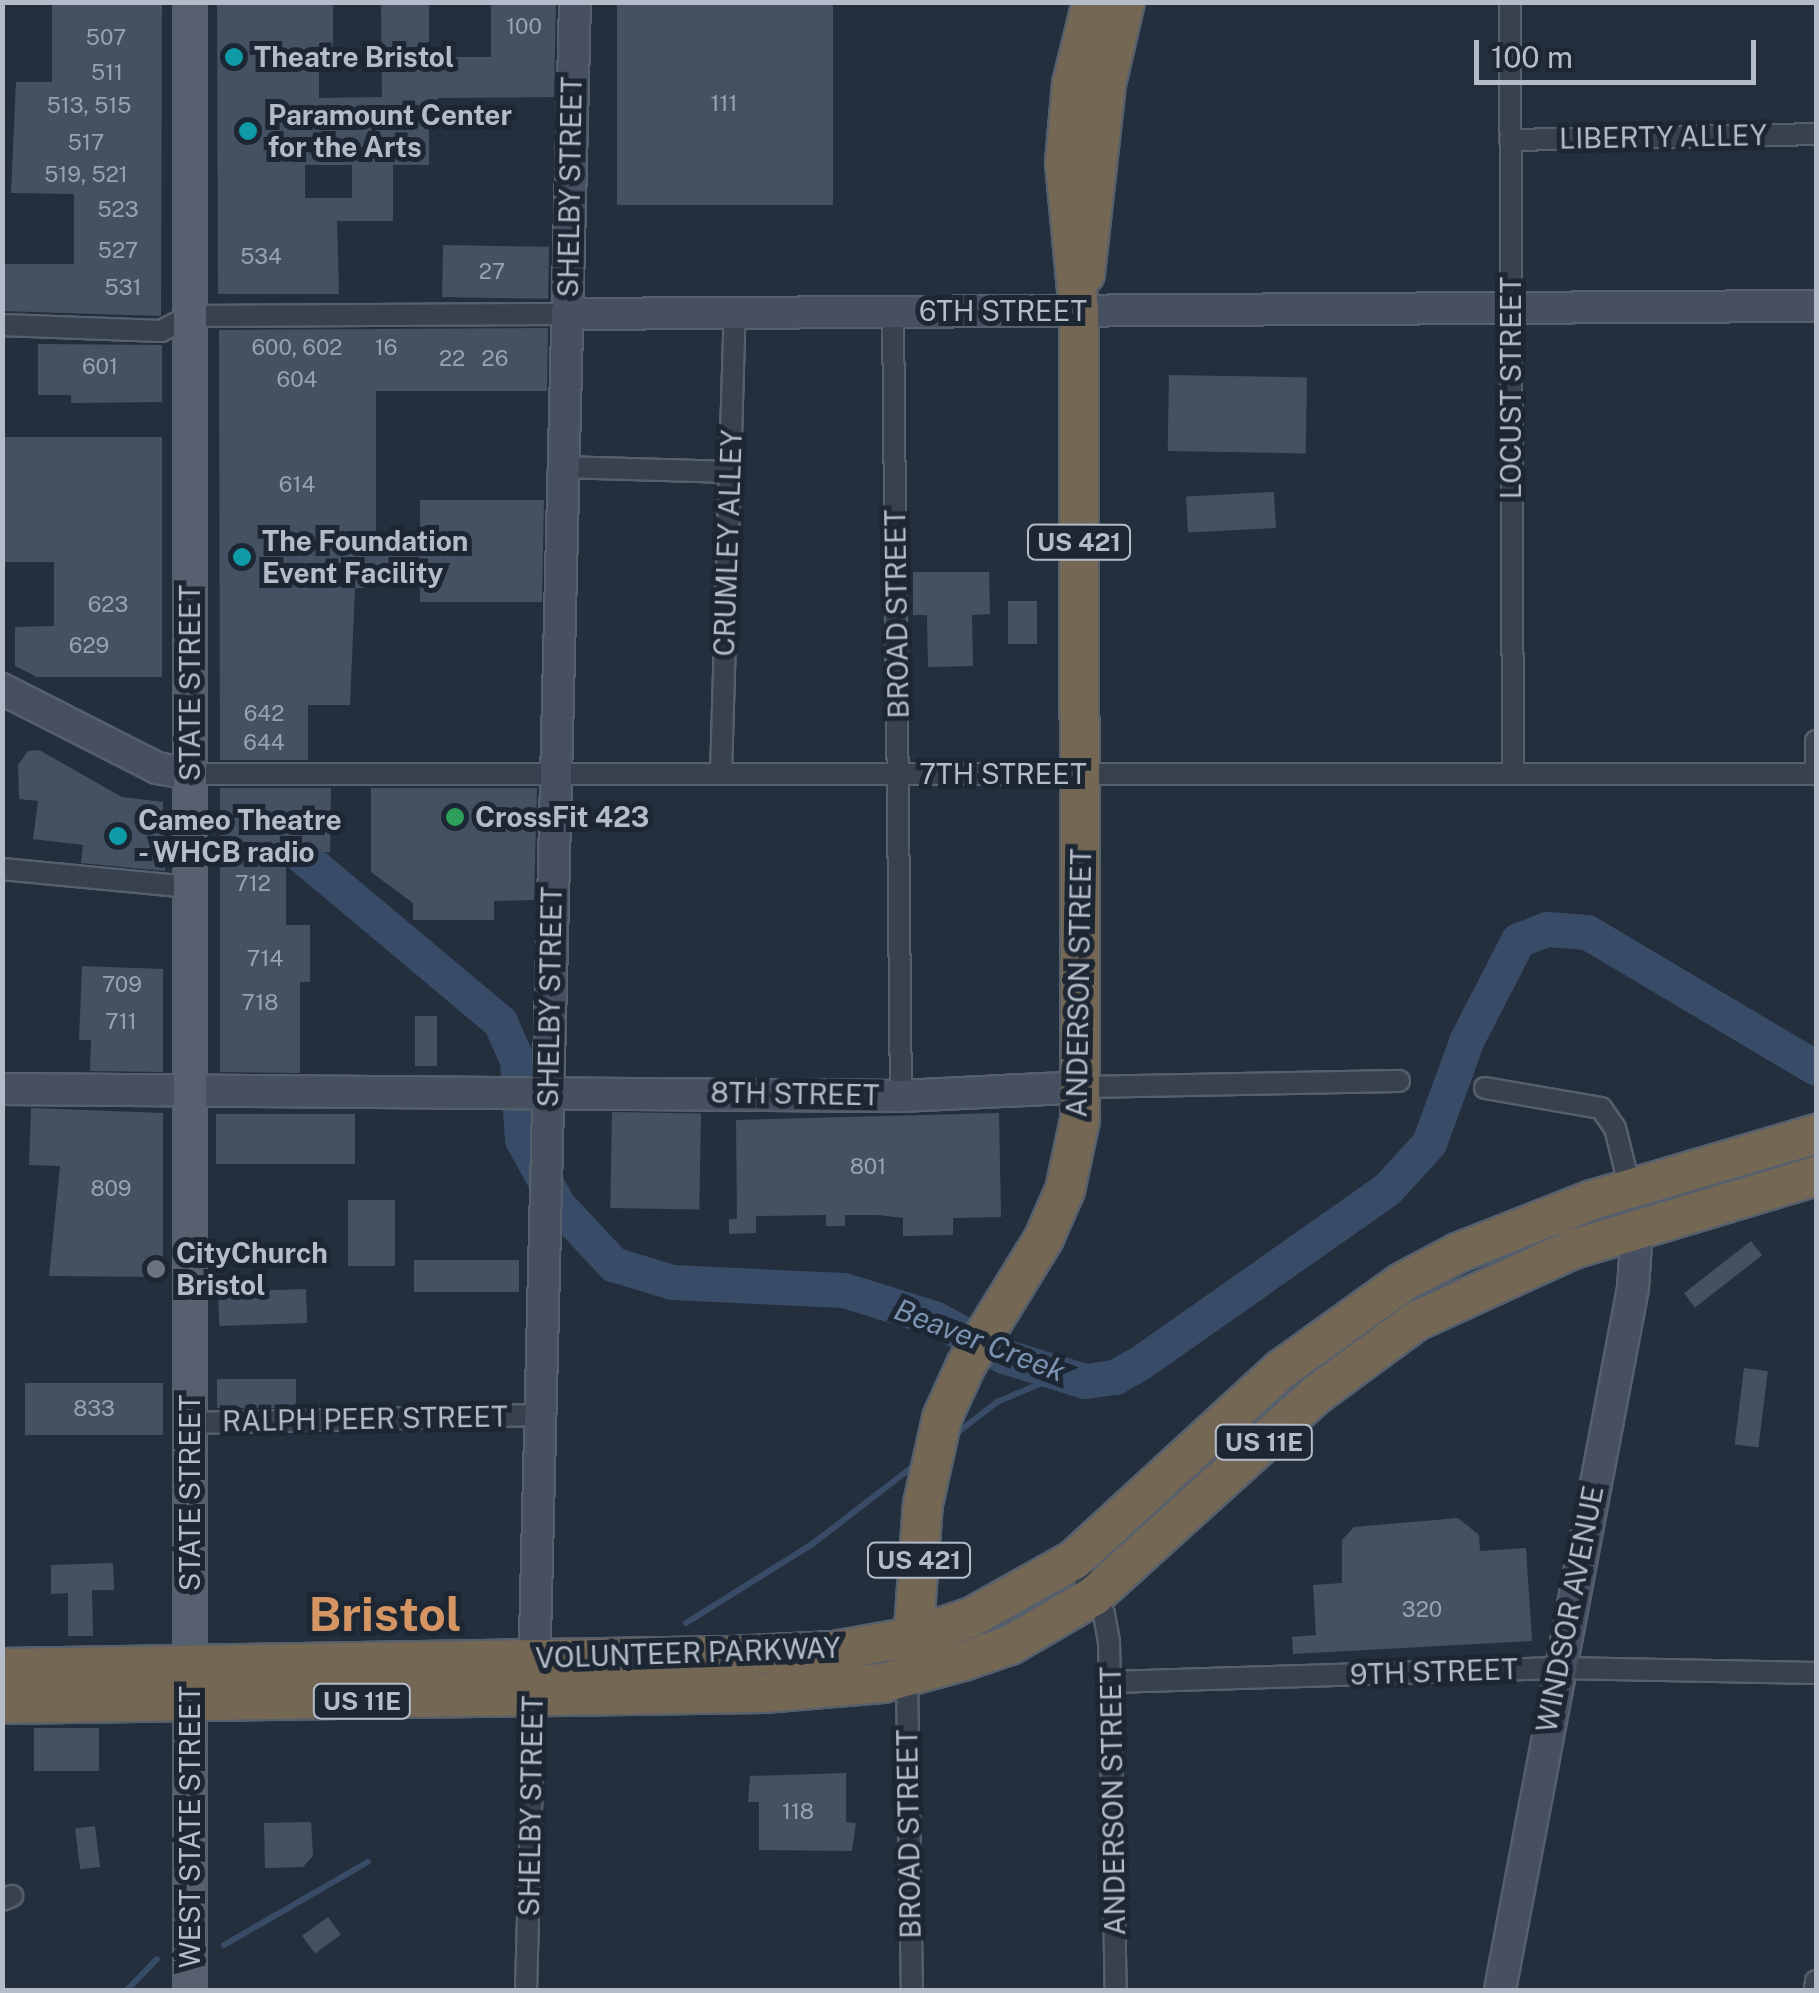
<!DOCTYPE html>
<style>
body{margin:0}
#map{position:relative;width:1819px;height:1993px;overflow:hidden;background:#242f3e;font-family:"Public Sans",sans-serif}
div>[style]{position:absolute}
[style*='--x']{left:calc(var(--x)*1px);top:calc(var(--y)*1px);width:calc(var(--w)*1px);rotate:calc(var(--a)*1deg)}
.stream>*{height:6px;margin:-3px;padding:0 3px;transform-origin:3px;border-radius:3px;background:#394c67}
.river>*{height:35px;margin:-17.5px;padding:0 17.5px;transform-origin:17.5px;border-radius:17.5px;background:#394c67}
.building>*{inset:0;background:#455162;transform-origin:0 0}
.roads{filter:drop-shadow(2px 0 #565f6c) drop-shadow(-2px 0 #565f6c) drop-shadow(0 2px #565f6c) drop-shadow(0 -2px #565f6c)}
.street>*{height:20px;margin:-10px;padding:0 10px;transform-origin:10px;border-radius:10px;background:#38414e}
.secondary>*{height:30px;margin:-15px;padding:0 15px;transform-origin:15px;border-radius:15px;background:#465061}
.primary>*{height:32px;margin:-16px;padding:0 16px;transform-origin:16px;border-radius:16px;background:#56606e}
.highway>*{height:38px;margin:-19px;padding:0 19px;transform-origin:19px;border-radius:19px;background:#746855}
.dots>*{width:28px;height:28px;translate:-50% -50%;box-sizing:border-box;border:5px solid #1d2633;border-radius:50%}
span{translate:-50% -50%;white-space:nowrap;text-align:center;line-height:1.15;-webkit-text-stroke:10px #1d2633;paint-order:stroke}
.number-label{font-size:22px;color:#98a1af}
.number-label span{-webkit-text-stroke-width:0}
.shield-label span{padding:2px 8px;background:#1d2633;border:2px solid;border-radius:8px;-webkit-text-stroke-width:0}
.shield-label{font-size:25px;color:#b4bcc9;font-weight:700}
.poi-label{font-size:28px;color:#b4bcc9;font-weight:700}
.left{translate:0 -50%;text-align:left}
.street-label{font-size:28px;color:#b4bcc9}
.water-label{font-size:30px;color:#7c92b1;font-style:italic}
.town-label{font-size:48px;color:#d59563;font-weight:700}
.frame{position:absolute;inset:0;border:5px solid #b4bcc9;pointer-events:none}
.scale{position:absolute;left:1474px;top:40px;width:282px;height:45px;box-sizing:border-box;border:5px solid #b4bcc9;border-top:0;padding-left:12px;font-size:30px;line-height:35px;white-space:nowrap;color:#b4bcc9;-webkit-text-stroke:8px #1d2633;paint-order:stroke}
</style>
<div id="map">
<div class="stream">
<i style="--x:953;--y:1436;--w:56;--a:-37.7"></i>
<i style="--x:997;--y:1402;--w:72;--a:-23"></i>
<i style="--x:686;--y:1623;--w:147;--a:-32"></i>
<i style="--x:811;--y:1545;--w:131;--a:-37.6"></i>
<i style="--x:224;--y:1945;--w:166;--a:-30"></i>
<i style="--x:127;--y:1990;--w:43;--a:-45.9"></i>
</div>
<div class="river">
<i style="--x:301;--y:855;--w:260;--a:40"></i>
<i style="--x:500;--y:1022;--w:42;--a:65.9"></i>
<i style="--x:517;--y:1060;--w:79;--a:86.4"></i>
<i style="--x:522;--y:1139;--w:75;--a:61.4"></i>
<i style="--x:558;--y:1205;--w:81;--a:47"></i>
<i style="--x:613;--y:1264;--w:62;--a:17"></i>
<i style="--x:672;--y:1282;--w:172;--a:2.7"></i>
<i style="--x:844;--y:1290;--w:94;--a:17.3"></i>
<i style="--x:934;--y:1318;--w:80;--a:28.5"></i>
<i style="--x:1004;--y:1356;--w:85;--a:17.2"></i>
<i style="--x:1085;--y:1381;--w:30;--a:-8"></i>
<i style="--x:1115;--y:1377;--w:30;--a:-30"></i>
<i style="--x:1141;--y:1362;--w:301;--a:-35.1"></i>
<i style="--x:1387;--y:1189;--w:62;--a:-47.6"></i>
<i style="--x:1429;--y:1143;--w:111;--a:-69.9"></i>
<i style="--x:1467;--y:1039;--w:111;--a:-62.7"></i>
<i style="--x:1518;--y:940;--w:31;--a:-21"></i>
<i style="--x:1547;--y:929;--w:40;--a:4.3"></i>
<i style="--x:1587;--y:932;--w:266;--a:30.7"></i>
</div>
<div class="building">
<i style="clip-path:polygon(52px 2px,162px 2px,161px 316px,2px 311px,2px 264px,74px 264px,74px 194px,11px 193px,16px 82px,52px 82px)"></i>
<i style="clip-path:polygon(evenodd,217px 2px,333px 2px,333px 62px,319px 62px,319px 98px,382px 97px,381px 2px,429px 2px,429px 57px,491px 57px,491px 2px,556px 2px,554px 97px,439px 98px,429px 104px,429px 165px,393px 165px,393px 221px,337px 221px,339px 294px,218px 294px,217px 2px,305px 165px,352px 165px,352px 198px,305px 198px,305px 165px)"></i>
<i style="left:617px;top:2px;width:216px;height:203px"></i>
<i style="left:443px;top:245px;width:106px;height:52px;rotate:1deg"></i>
<i style="clip-path:polygon(548px 328px,547px 391px,376px 391px,376px 534px,420px 534px,420px 500px,544px 500px,542px 602px,420px 602px,420px 588px,355px 588px,350px 705px,308px 705px,308px 760px,220px 760px,219px 330px)"></i>
<i style="clip-path:polygon(38px 344px,162px 345px,162px 402px,71px 403px,71px 395px,38px 395px)"></i>
<i style="left:1169px;top:375px;width:138px;height:76px;rotate:1deg"></i>
<i style="clip-path:polygon(2px 437px,162px 437px,162px 677px,37px 677px,15px 666px,15px 627px,54px 626px,54px 562px,2px 562px)"></i>
<i style="left:1274px;top:492px;width:36px;height:88px;rotate:87deg"></i>
<i style="clip-path:polygon(913px 572px,989px 572px,990px 614px,972px 615px,973px 666px,928px 667px,927px 615px,913px 615px)"></i>
<i style="left:1008px;top:601px;width:29px;height:43px"></i>
<i style="clip-path:polygon(39px 750px,122px 797px,163px 802px,165px 871px,81px 863px,83px 845px,33px 839px,38px 801px,19px 799px,18px 765px,28px 751px)"></i>
<i style="clip-path:polygon(220px 788px,331px 788px,330px 852px,286px 853px,286px 925px,310px 925px,310px 982px,300px 982px,300px 1073px,220px 1072px)"></i>
<i style="clip-path:polygon(371px 788px,537px 788px,534px 900px,494px 901px,494px 920px,413px 920px,413px 903px,371px 872px)"></i>
<i style="clip-path:polygon(82px 966px,163px 969px,163px 1072px,90px 1071px,91px 1040px,79px 1040px)"></i>
<i style="left:415px;top:1016px;width:22px;height:50px"></i>
<i style="clip-path:polygon(31px 1108px,163px 1113px,163px 1277px,49px 1276px,60px 1166px,29px 1165px)"></i>
<i style="left:612px;top:1112px;width:89px;height:96px;rotate:1deg"></i>
<i style="clip-path:polygon(999px 1113px,1001px 1217px,953px 1218px,953px 1235px,903px 1236px,903px 1218px,879px 1215px,845px 1215px,845px 1226px,826px 1226px,826px 1215px,756px 1216px,756px 1233px,729px 1234px,729px 1219px,737px 1219px,736px 1120px)"></i>
<i style="left:216px;top:1114px;width:139px;height:50px"></i>
<i style="left:348px;top:1200px;width:47px;height:66px"></i>
<i style="left:1751px;top:1241px;width:18px;height:85px;rotate:52deg"></i>
<i style="left:519px;top:1260px;width:32px;height:105px;rotate:90deg"></i>
<i style="left:306px;top:1289px;width:34px;height:88px;rotate:88deg"></i>
<i style="left:1744px;top:1368px;width:24px;height:77px;rotate:7deg"></i>
<i style="left:217px;top:1379px;width:79px;height:29px"></i>
<i style="left:25px;top:1383px;width:138px;height:52px"></i>
<i style="clip-path:polygon(1458px 1518px,1479px 1535px,1480px 1551px,1526px 1548px,1532px 1641px,1293px 1654px,1292px 1637px,1316px 1635px,1313px 1585px,1342px 1583px,1342px 1540px,1354px 1527px)"></i>
<i style="clip-path:polygon(113px 1563px,114px 1590px,92px 1590px,93px 1636px,68px 1636px,68px 1593px,51px 1594px,51px 1565px)"></i>
<i style="left:34px;top:1728px;width:65px;height:43px"></i>
<i style="clip-path:polygon(846px 1773px,846px 1822px,856px 1823px,852px 1851px,759px 1850px,759px 1802px,748px 1802px,750px 1776px)"></i>
<i style="clip-path:polygon(311px 1822px,313px 1856px,303px 1867px,265px 1868px,264px 1823px)"></i>
<i style="left:95px;top:1826px;width:41px;height:20px;rotate:83deg"></i>
<i style="left:328px;top:1917px;width:22px;height:32px;rotate:54deg"></i>
</div>
<div class="roads">
<div class="street">
<i style="--x:1510;--y:2;--w:772;--a:89.78"></i>
<i style="--x:1510;--y:140;--w:306;--a:-1.1"></i>
<i style="--x:893;--y:312;--w:784;--a:89.42"></i>
<i style="--x:2;--y:325;--w:159;--a:2.2"></i>
<i style="--x:161;--y:331;--w:33;--a:-27"></i>
<i style="--x:190;--y:316;--w:377;--a:-0.3"></i>
<i style="--x:563;--y:467;--w:167;--a:1.7"></i>
<i style="--x:190;--y:774;--w:1626;--a:0"></i>
<i style="--x:721;--y:774;--w:461;--a:-88.3"></i>
<i style="--x:1816;--y:774;--w:33;--a:-90"></i>
<i style="--x:2;--y:869;--w:189;--a:5.5"></i>
<i style="--x:1082;--y:1087;--w:317;--a:-1.1"></i>
<i style="--x:1485;--y:1088;--w:118;--a:9.8"></i>
<i style="--x:1601;--y:1108;--w:24;--a:55"></i>
<i style="--x:1615;--y:1128;--w:62;--a:76"></i>
<i style="--x:190;--y:1423;--w:350;--a:-1.3"></i>
<i style="--x:1074;--y:1560;--w:62;--a:60.9"></i>
<i style="--x:1104;--y:1614;--w:27;--a:80"></i>
<i style="--x:1109;--y:1641;--w:349;--a:88.9"></i>
<i style="--x:907;--y:1678;--w:312;--a:89.1"></i>
<i style="--x:1112;--y:1682;--w:446;--a:-1.8"></i>
<i style="--x:1558;--y:1668;--w:258;--a:1.1"></i>
<i style="--x:2;--y:1900;--w:11;--a:-22"></i>
<i style="--x:526;--y:1990;--w:292;--a:-88.4"></i>
<i style="--x:1815;--y:1990;--w:9;--a:-84"></i>
</div>
<div class="secondary">
<i style="--x:567;--y:314;--w:1249;--a:-0.37"></i>
<i style="--x:2;--y:689;--w:174;--a:27"></i>
<i style="--x:157;--y:768;--w:34;--a:10"></i>
<i style="--x:2;--y:1089;--w:899;--a:0.45"></i>
<i style="--x:901;--y:1096;--w:181;--a:-2.8"></i>
<i style="--x:534;--y:1679;--w:1678;--a:-88.6"></i>
<i style="--x:1500;--y:1990;--w:714;--a:-79.27"></i>
<i style="--x:1633;--y:1288;--w:60;--a:-86.2"></i>
</div>
<div class="primary">
<i style="--x:190;--y:1990;--w:1988;--a:-90"></i>
</div>
<div class="highway">
<i style="--x:1085;--y:274;--w:191;--a:-83.7"></i>
<i style="--x:1106;--y:84;--w:84;--a:-77"></i>
<i style="--x:912;--y:1656;--w:152;--a:-85.9"></i>
<i style="--x:923;--y:1504;--w:88;--a:-77.5"></i>
<i style="--x:942;--y:1418;--w:58;--a:-65.6"></i>
<i style="--x:966;--y:1365;--w:149;--a:-58.4"></i>
<i style="--x:1044;--y:1238;--w:52;--a:-66.4"></i>
<i style="--x:1065;--y:1190;--w:72;--a:-77.9"></i>
<i style="--x:1080;--y:1120;--w:809;--a:-90.07"></i>
<i style="--x:1079;--y:311;--w:150;--a:-95.4"></i>
<i style="--x:1065;--y:162;--w:78;--a:-84.9"></i>
<i style="--x:1072;--y:84;--w:84;--a:-76.3"></i>
<i style="--x:2;--y:1668;--w:727;--a:-0.95"></i>
<i style="--x:729;--y:1656;--w:105;--a:-2.7"></i>
<i style="--x:834;--y:1651;--w:84;--a:-10.2"></i>
<i style="--x:917;--y:1636;--w:58;--a:-19.1"></i>
<i style="--x:972;--y:1617;--w:117;--a:-29.2"></i>
<i style="--x:1074;--y:1560;--w:282;--a:-42.6"></i>
<i style="--x:1282;--y:1369;--w:149;--a:-35.7"></i>
<i style="--x:1403;--y:1282;--w:64;--a:-27.8"></i>
<i style="--x:1460;--y:1252;--w:142;--a:-21.5"></i>
<i style="--x:1592;--y:1200;--w:234;--a:-16.4"></i>
<i style="--x:2;--y:1704;--w:762;--a:-0.83"></i>
<i style="--x:764;--y:1693;--w:119;--a:-4.8"></i>
<i style="--x:883;--y:1683;--w:83;--a:-15.4"></i>
<i style="--x:963;--y:1661;--w:50;--a:-18.8"></i>
<i style="--x:1010;--y:1645;--w:97;--a:-30.3"></i>
<i style="--x:1094;--y:1596;--w:301;--a:-42.2"></i>
<i style="--x:1317;--y:1394;--w:123;--a:-36.4"></i>
<i style="--x:1416;--y:1321;--w:173;--a:-24.6"></i>
<i style="--x:1573;--y:1249;--w:254;--a:-16.7"></i>
</div>
</div>
<div class="dots">
<i style="left:234px;top:57px;background:#0f9aa8"></i>
<i style="left:248px;top:131px;background:#0f9aa8"></i>
<i style="left:242px;top:557px;background:#0f9aa8"></i>
<i style="left:455px;top:817px;background:#2e9e5b"></i>
<i style="left:118px;top:836px;background:#0f9aa8"></i>
<i style="left:156px;top:1269px;background:#6b7280"></i>
</div>
<div class="number-label">
<span style="left:524px;top:27px">100</span>
<span style="left:106px;top:38px">507</span>
<span style="left:107px;top:73px">511</span>
<span style="left:724px;top:104px">111</span>
<span style="left:89px;top:106px">513, 515</span>
<span style="left:86px;top:143px">517</span>
<span style="left:86px;top:175px">519, 521</span>
<span style="left:118px;top:210px">523</span>
<span style="left:118px;top:251px">527</span>
<span style="left:261px;top:257px">534</span>
<span style="left:492px;top:272px">27</span>
<span style="left:123px;top:288px">531</span>
<span style="left:297px;top:348px">600, 602</span>
<span style="left:386px;top:348px">16</span>
<span style="left:452px;top:359px">22</span>
<span style="left:495px;top:359px">26</span>
<span style="left:100px;top:367px">601</span>
<span style="left:297px;top:380px">604</span>
<span style="left:297px;top:485px">614</span>
<span style="left:108px;top:605px">623</span>
<span style="left:89px;top:646px">629</span>
<span style="left:264px;top:714px">642</span>
<span style="left:264px;top:743px">644</span>
<span style="left:253px;top:884px">712</span>
<span style="left:265px;top:959px">714</span>
<span style="left:122px;top:985px">709</span>
<span style="left:260px;top:1003px">718</span>
<span style="left:121px;top:1022px">711</span>
<span style="left:868px;top:1167px">801</span>
<span style="left:111px;top:1189px">809</span>
<span style="left:94px;top:1409px">833</span>
<span style="left:1422px;top:1610px">320</span>
<span style="left:798px;top:1812px">118</span>
</div>
<div class="shield-label">
<span style="left:1079px;top:542px">US 421</span>
<span style="left:1264px;top:1442px">US 11E</span>
<span style="left:919px;top:1560px">US 421</span>
<span style="left:362px;top:1701px">US 11E</span>
</div>
<div class="poi-label">
<span class="left" style="left:254px;top:57px">Theatre Bristol</span>
<span class="left" style="left:268px;top:131px">Paramount Center<br>for the Arts</span>
<span class="left" style="left:262px;top:557px">The Foundation<br>Event Facility</span>
<span class="left" style="left:475px;top:817px">CrossFit 423</span>
<span class="left" style="left:138px;top:836px">Cameo Theatre<br>- WHCB radio</span>
<span class="left" style="left:176px;top:1269px">CityChurch<br>Bristol</span>
</div>
<div class="street-label">
<span style="left:1663px;top:137px;rotate:-1deg">LIBERTY ALLEY</span>
<span style="left:570px;top:187px;rotate:-89deg">SHELBY STREET</span>
<span style="left:1003px;top:311px">6TH STREET</span>
<span style="left:1511px;top:388px;rotate:-90deg">LOCUST STREET</span>
<span style="left:728px;top:543px;rotate:-88deg">CRUMLEY ALLEY</span>
<span style="left:897px;top:614px;rotate:-91deg">BROAD STREET</span>
<span style="left:190px;top:683px;rotate:-90deg">STATE STREET</span>
<span style="left:1003px;top:774px">7TH STREET</span>
<span style="left:1079px;top:983px;rotate:-89deg">ANDERSON STREET</span>
<span style="left:550px;top:997px;rotate:-89deg">SHELBY STREET</span>
<span style="left:795px;top:1094px;rotate:1deg">8TH STREET</span>
<span style="left:365px;top:1419px;rotate:-1deg">RALPH PEER STREET</span>
<span style="left:190px;top:1493px;rotate:-90deg">STATE STREET</span>
<span style="left:1570px;top:1609px;rotate:-79deg">WINDSOR AVENUE</span>
<span style="left:688px;top:1653px;rotate:-2deg">VOLUNTEER PARKWAY</span>
<span style="left:1434px;top:1672px;rotate:-2deg">9TH STREET</span>
<span style="left:1113px;top:1801px;rotate:-91deg">ANDERSON STREET</span>
<span style="left:531px;top:1806px;rotate:-89deg">SHELBY STREET</span>
<span style="left:190px;top:1827px;rotate:-90deg">WEST STATE STREET</span>
<span style="left:909px;top:1834px;rotate:-91deg">BROAD STREET</span>
</div>
<div class="water-label">
<span style="left:980px;top:1340px;rotate:21deg">Beaver Creek</span>
</div>
<div class="town-label">
<span style="left:385px;top:1614px">Bristol</span>
</div>
<div class="frame"></div>
<div class="scale">100 m</div>
</div>
